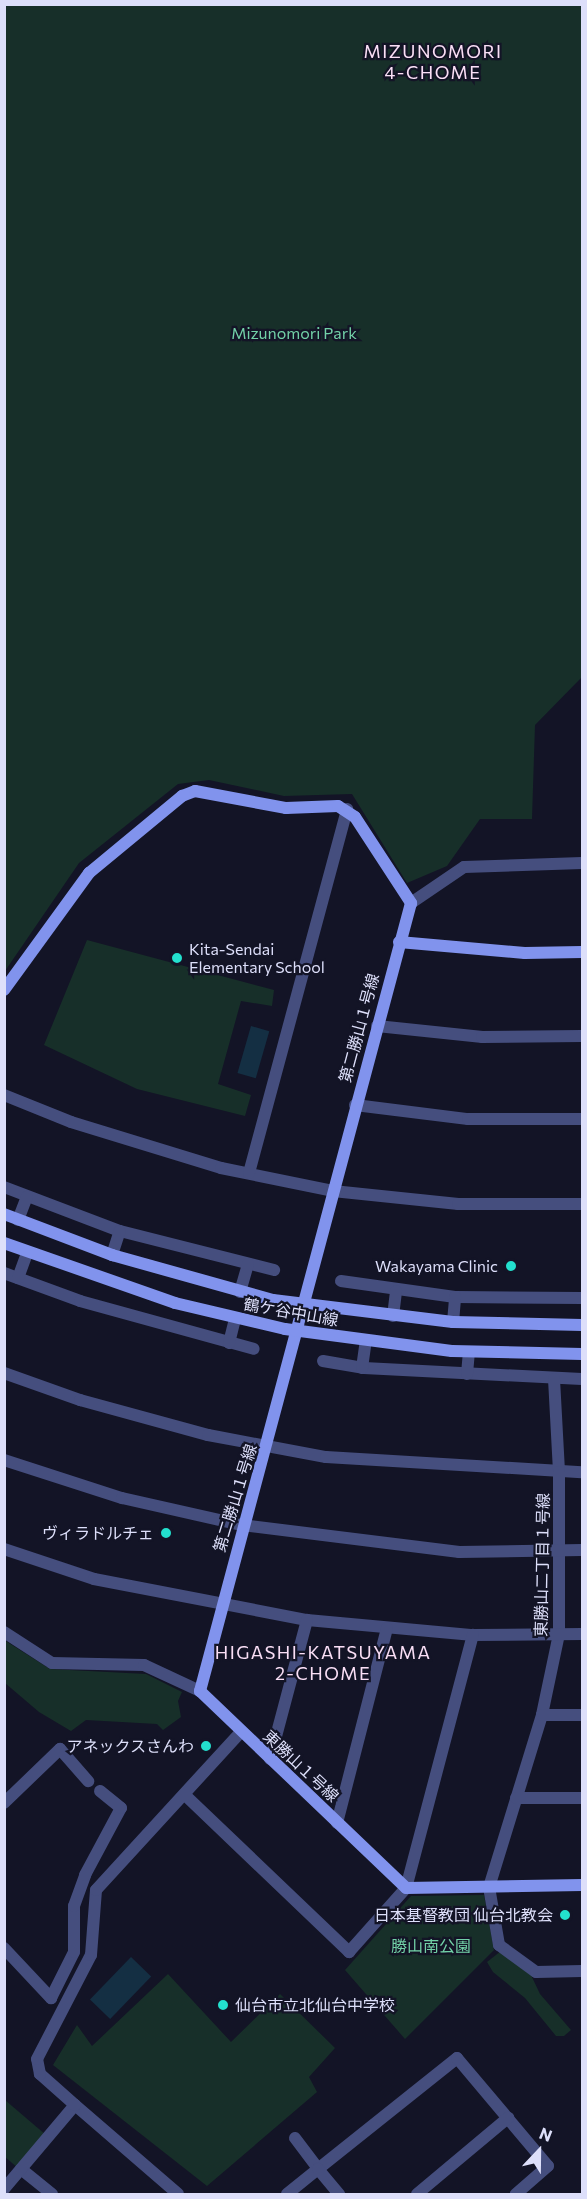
<!DOCTYPE html>
<meta charset="utf-8">
<style>
body{margin:0}
#map{position:relative;width:587px;height:2199px;overflow:hidden;background:#131426;font-family:Commissioner,"Noto Sans JP",sans-serif}
div>[style]{position:absolute}
[style*='--x']{left:calc(var(--x)*1px);top:calc(var(--y)*1px);width:calc(var(--w)*1px);rotate:calc(var(--a)*1deg)}
.green>*{inset:0;background:#172f29}
.water>*{inset:0;background:#142f43;transform-origin:0 0}
.street>*{height:12px;margin:-6px;padding:0 6px;transform-origin:6px;border-radius:6px;background:#454e7e}
.secondary>*{height:12px;margin:-6px;padding:0 6px;transform-origin:6px;border-radius:6px;background:#8193ed}
.dots>*{width:16px;height:16px;translate:-50% -50%;box-sizing:border-box;border:3px solid #131426;border-radius:50%}
span{translate:-50% -50%;white-space:nowrap;text-align:center;line-height:1.15;-webkit-text-stroke:4.5px #131426;paint-order:stroke}
.park-label{font-size:16px;color:#72d1a7}
.poi-label{font-size:16px;color:#dddffa}
.left{translate:0 -50%;text-align:left}
.right{translate:-100% -50%;text-align:right}
.street-label{font-size:16px;color:#dddffa}
.neighbourhood-label{font-size:18px;color:#fadff6;letter-spacing:1.5px}
.frame{position:absolute;inset:0;border:6px solid #dddffa;pointer-events:none}
.north{position:absolute;left:509px;top:2121px;width:60px;height:60px;-webkit-text-stroke:4px #131426;paint-order:stroke;rotate:22deg;font-size:16px;font-weight:700;line-height:24px;text-align:center;color:#dddffa}
.north::after{content:'';display:block;margin:auto;width:21px;height:27px;background:#dddffa;clip-path:polygon(50% 0,100% 100%,50% 72%,0 100%)}
</style>
<div id="map">
<div class="green">
<i style="clip-path:polygon(5px 4px,582px 5px,582px 677px,535px 725px,532px 819px,480px 819px,447px 866px,407px 883px,352px 794px,284px 796px,209px 780px,178px 784px,79px 863px,5px 971px)"></i>
<i style="clip-path:polygon(87px 940px,274px 990px,272px 1006px,241px 1001px,218px 1084px,251px 1095px,245px 1116px,137px 1089px,44px 1045px)"></i>
<i style="clip-path:polygon(4px 1640px,50px 1669px,146px 1674px,182px 1692px,178px 1701px,181px 1717px,163px 1730px,157px 1724px,86px 1720px,71px 1731px,39px 1712px,5px 1683px)"></i>
<i style="clip-path:polygon(484px 1895px,494px 1950px,405px 2039px,345px 1970px,411px 1896px)"></i>
<i style="clip-path:polygon(501px 1951px,531px 1975px,540px 1994px,571px 2030px,564px 2036px,556px 2036px,525px 1998px,493px 1972px,487px 1962px)"></i>
<i style="clip-path:polygon(168px 1974px,231px 2042px,280px 1994px,335px 2048px,309px 2077px,317px 2092px,207px 2186px,53px 2065px,77px 2025px,92px 2046px)"></i>
<i style="clip-path:polygon(5px 2100px,46px 2135px,18px 2168px,5px 2157px)"></i>
</div>
<div class="water">
<i style="left:251px;top:1026px;width:19px;height:49px;rotate:16deg"></i>
<i style="left:131px;top:1957px;width:28px;height:59px;rotate:44deg"></i>
</div>
<div class="street">
<i style="--x:411;--y:903;--w:64;--a:-34.2"></i>
<i style="--x:464;--y:867;--w:118;--a:-1.9"></i>
<i style="--x:377;--y:1026;--w:106;--a:6"></i>
<i style="--x:482;--y:1037;--w:100;--a:-0.6"></i>
<i style="--x:4;--y:1095;--w:72;--a:21.9"></i>
<i style="--x:71;--y:1122;--w:157;--a:17"></i>
<i style="--x:221;--y:1168;--w:114;--a:11.6"></i>
<i style="--x:333;--y:1191;--w:126;--a:5.9"></i>
<i style="--x:458;--y:1204;--w:124;--a:0"></i>
<i style="--x:355;--y:1105;--w:114;--a:7.1"></i>
<i style="--x:468;--y:1119;--w:114;--a:0"></i>
<i style="--x:249;--y:1173;--w:377;--a:-74.9"></i>
<i style="--x:4;--y:1187;--w:124;--a:20.8"></i>
<i style="--x:120;--y:1231;--w:159;--a:14.2"></i>
<i style="--x:18;--y:1220;--w:25;--a:-69"></i>
<i style="--x:112;--y:1255;--w:25;--a:-72"></i>
<i style="--x:4;--y:1273;--w:81;--a:20.2"></i>
<i style="--x:80;--y:1301;--w:180;--a:15.4"></i>
<i style="--x:18;--y:1278;--w:27;--a:-70"></i>
<i style="--x:341;--y:1281;--w:115;--a:8"></i>
<i style="--x:455;--y:1297;--w:127;--a:0.5"></i>
<i style="--x:240;--y:1292;--w:29;--a:-74"></i>
<i style="--x:393;--y:1316;--w:25;--a:-83"></i>
<i style="--x:453;--y:1322;--w:25;--a:-85"></i>
<i style="--x:229;--y:1343;--w:25;--a:-76"></i>
<i style="--x:323;--y:1361;--w:42;--a:9.7"></i>
<i style="--x:364;--y:1368;--w:218;--a:2.9"></i>
<i style="--x:362;--y:1368;--w:27;--a:-82"></i>
<i style="--x:4;--y:1373;--w:81;--a:19.6"></i>
<i style="--x:80;--y:1400;--w:133;--a:15.3"></i>
<i style="--x:208;--y:1435;--w:120;--a:10.6"></i>
<i style="--x:326;--y:1457;--w:256;--a:3.4"></i>
<i style="--x:467;--y:1374;--w:22;--a:-85"></i>
<i style="--x:554;--y:1379;--w:93;--a:86.9"></i>
<i style="--x:559;--y:1472;--w:162;--a:90"></i>
<i style="--x:559;--y:1634;--w:83;--a:101.9"></i>
<i style="--x:542;--y:1715;--w:180;--a:107.1"></i>
<i style="--x:489;--y:1887;--w:59;--a:80.2"></i>
<i style="--x:499;--y:1945;--w:46;--a:36.1"></i>
<i style="--x:536;--y:1972;--w:46;--a:-1.2"></i>
<i style="--x:4;--y:1460;--w:124;--a:17.9"></i>
<i style="--x:122;--y:1498;--w:123;--a:12.7"></i>
<i style="--x:242;--y:1525;--w:219;--a:7.1"></i>
<i style="--x:459;--y:1552;--w:123;--a:-0.9"></i>
<i style="--x:4;--y:1549;--w:95;--a:18.4"></i>
<i style="--x:94;--y:1579;--w:217;--a:10.9"></i>
<i style="--x:307;--y:1620;--w:167;--a:5.2"></i>
<i style="--x:473;--y:1635;--w:109;--a:-0.5"></i>
<i style="--x:4;--y:1632;--w:57;--a:32.9"></i>
<i style="--x:52;--y:1663;--w:92;--a:1.2"></i>
<i style="--x:144;--y:1665;--w:62;--a:24.9"></i>
<i style="--x:542;--y:1715;--w:40;--a:0"></i>
<i style="--x:270;--y:1759;--w:144;--a:-75.1"></i>
<i style="--x:186;--y:1796;--w:226;--a:43.7"></i>
<i style="--x:349;--y:1952;--w:86;--a:-48.3"></i>
<i style="--x:406;--y:1888;--w:262;--a:-75.2"></i>
<i style="--x:516;--y:1798;--w:66;--a:0"></i>
<i style="--x:4;--y:1803;--w:78;--a:-44"></i>
<i style="--x:60;--y:1749;--w:43;--a:48.8"></i>
<i style="--x:337;--y:1823;--w:201;--a:-75.6"></i>
<i style="--x:4;--y:1948;--w:69;--a:46.8"></i>
<i style="--x:51;--y:1998;--w:51;--a:-63.4"></i>
<i style="--x:74;--y:1952;--w:46;--a:-90"></i>
<i style="--x:74;--y:1906;--w:33;--a:-70"></i>
<i style="--x:85;--y:1875;--w:76;--a:-61.8"></i>
<i style="--x:121;--y:1808;--w:27;--a:-141"></i>
<i style="--x:75;--y:2105;--w:136;--a:40.8"></i>
<i style="--x:295;--y:2138;--w:39;--a:53"></i>
<i style="--x:318;--y:2169;--w:178;--a:-38.6"></i>
<i style="--x:457;--y:2058;--w:141;--a:49.9"></i>
<i style="--x:548;--y:2166;--w:43;--a:138.8"></i>
<i style="--x:21;--y:2169;--w:40;--a:39"></i>
<i style="--x:4;--y:2189;--w:110;--a:-49.8"></i>
<i style="--x:75;--y:2105;--w:47;--a:-138.5"></i>
<i style="--x:40;--y:2074;--w:15;--a:-101"></i>
<i style="--x:37;--y:2059;--w:117;--a:-62.6"></i>
<i style="--x:91;--y:1955;--w:65;--a:-85.6"></i>
<i style="--x:96;--y:1890;--w:214;--a:-47.5"></i>
<i style="--x:287;--y:2194;--w:40;--a:-39"></i>
<i style="--x:318;--y:2169;--w:33;--a:50"></i>
<i style="--x:417;--y:2194;--w:119;--a:-39.9"></i>
</div>
<div class="secondary">
<i style="--x:399;--y:942;--w:126;--a:5"></i>
<i style="--x:525;--y:953;--w:57;--a:-1"></i>
<i style="--x:4;--y:990;--w:145;--a:-54"></i>
<i style="--x:89;--y:873;--w:121;--a:-39.6"></i>
<i style="--x:182;--y:796;--w:14;--a:-21"></i>
<i style="--x:195;--y:791;--w:93;--a:10.6"></i>
<i style="--x:286;--y:808;--w:52;--a:-2.2"></i>
<i style="--x:338;--y:806;--w:20;--a:33"></i>
<i style="--x:355;--y:817;--w:103;--a:56.9"></i>
<i style="--x:411;--y:903;--w:816;--a:104.99"></i>
<i style="--x:200;--y:1691;--w:285;--a:43.7"></i>
<i style="--x:406;--y:1888;--w:176;--a:-1"></i>
<i style="--x:4;--y:1214;--w:116;--a:20.8"></i>
<i style="--x:112;--y:1255;--w:167;--a:15.6"></i>
<i style="--x:273;--y:1300;--w:181;--a:7"></i>
<i style="--x:453;--y:1322;--w:129;--a:1.3"></i>
<i style="--x:4;--y:1243;--w:181;--a:19.3"></i>
<i style="--x:175;--y:1303;--w:113;--a:13.3"></i>
<i style="--x:285;--y:1329;--w:168;--a:7.5"></i>
<i style="--x:452;--y:1351;--w:130;--a:1.3"></i>
</div>
<div class="dots">
<i style="left:177px;top:958px;background:#23e0ce"></i>
<i style="left:511px;top:1266px;background:#23e0ce"></i>
<i style="left:166px;top:1533px;background:#23e0ce"></i>
<i style="left:206px;top:1746px;background:#23e0ce"></i>
<i style="left:565px;top:1915px;background:#23e0ce"></i>
<i style="left:223px;top:2005px;background:#23e0ce"></i>
</div>
<div class="park-label">
<span style="left:294px;top:333px">Mizunomori Park</span>
<span style="left:431px;top:1946px">勝山南公園</span>
</div>
<div class="poi-label">
<span class="left" style="left:189px;top:958px">Kita-Sendai<br>Elementary School</span>
<span class="right" style="left:498px;top:1266px">Wakayama Clinic</span>
<span class="right" style="left:154px;top:1533px">ヴィラドルチェ</span>
<span class="right" style="left:194px;top:1746px">アネックスさんわ</span>
<span class="right" style="left:553px;top:1915px">日本基督教団 仙台北教会</span>
<span class="left" style="left:235px;top:2005px">仙台市立北仙台中学校</span>
</div>
<div class="street-label">
<span style="left:359px;top:1028px;rotate:-75deg">第二勝山１号線</span>
<span style="left:291px;top:1312px;rotate:10deg">鶴ケ谷中山線</span>
<span style="left:235px;top:1498px;rotate:-73deg">第二勝山１号線</span>
<span style="left:542px;top:1565px;rotate:-89deg">東勝山二丁目１号線</span>
<span style="left:301px;top:1766px;rotate:43deg">東勝山１号線</span>
</div>
<div class="neighbourhood-label">
<span style="left:433px;top:62px">MIZUNOMORI<br>4-CHOME</span>
<span style="left:323px;top:1663px">HIGASHI-KATSUYAMA<br>2-CHOME</span>
</div>
<div class="frame"></div>
<div class="north">N</div>
</div>
